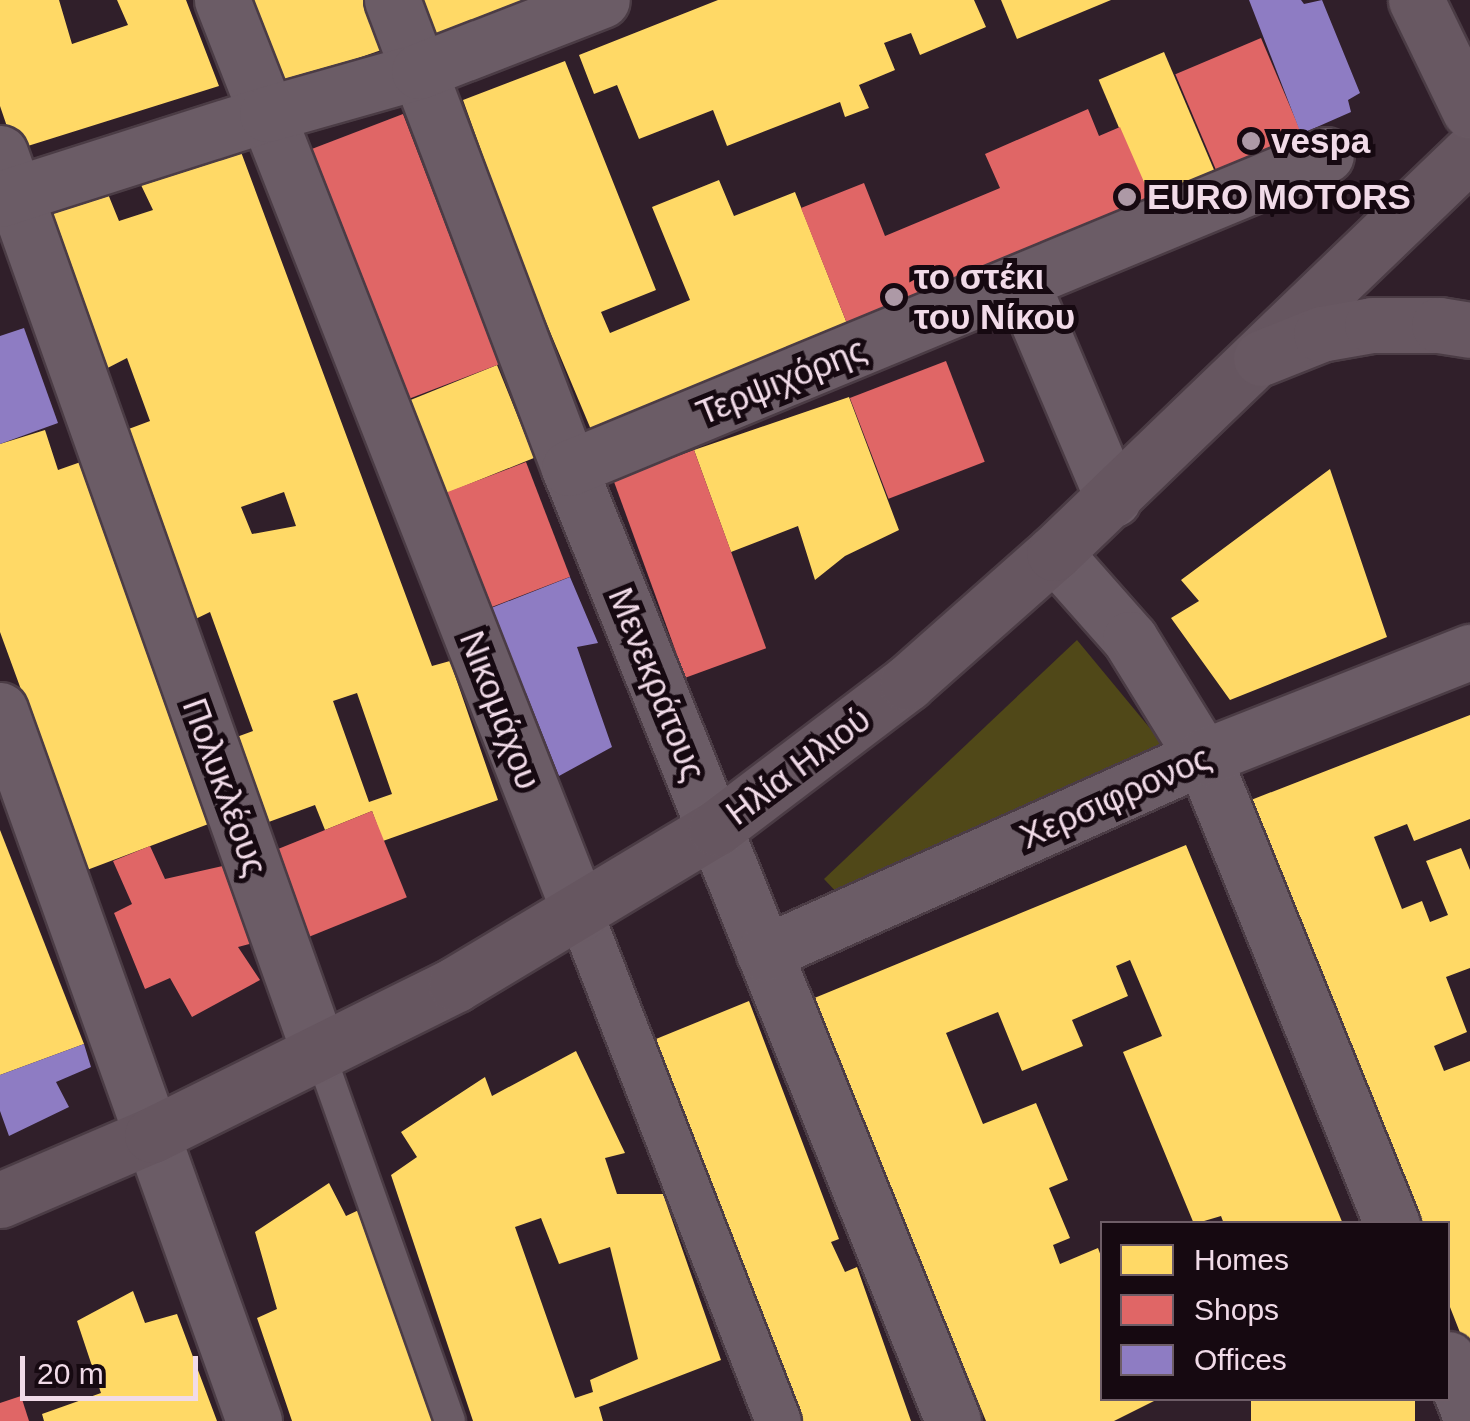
<!DOCTYPE html>
<meta charset="utf-8">
<style>
body{margin:0}
#map{position:relative;width:1470px;height:1421px;overflow:hidden;background:#301f2a;font-family:Arial,sans-serif}
div>[style]{position:absolute}
[style*='--x']{left:calc(var(--x)*1px);top:calc(var(--y)*1px);width:calc(var(--w)*1px);rotate:calc(var(--a)*1deg)}
.green>*{inset:0;background:#504818}
.homes>*{inset:0;background:#ffd966;transform-origin:0 0}
.shops>*{inset:0;background:#e06666;transform-origin:0 0}
.offices>*{inset:0;background:#8e7cc3}
.roads{filter:drop-shadow(2px 0 #4b3c45) drop-shadow(-2px 0 #4b3c45) drop-shadow(0 2px #4b3c45) drop-shadow(0 -2px #4b3c45)}
.service>*{height:30px;margin:-15px;padding:0 15px;transform-origin:15px;border-radius:15px;background:#6b5c66}
.pedestrian>*{height:45px;margin:-22.5px;padding:0 22.5px;transform-origin:22.5px;border-radius:22.5px;background:#6b5c66}
.minor>*{height:55px;margin:-27.5px;padding:0 27.5px;transform-origin:27.5px;border-radius:27.5px;background:#6b5c66}
.secondary>*{height:55px;margin:-27.5px;padding:0 27.5px;transform-origin:27.5px;border-radius:27.5px;background:#665660}
.primary>*{height:55px;margin:-27.5px;padding:0 27.5px;transform-origin:27.5px;border-radius:27.5px;background:#685862}
.dots>*{width:28px;height:28px;translate:-50% -50%;box-sizing:border-box;border:5px solid #160911;border-radius:50%}
span{translate:-50% -50%;white-space:nowrap;text-align:center;line-height:1.15;-webkit-text-stroke:10px #160911;paint-order:stroke}
.poi-label{font-size:35px;color:#f1dbe8;font-weight:700}
.left{translate:0 -50%;text-align:left}
.street-label{font-size:35px;color:#f1dbe8}
.legend{position:absolute;left:1100px;top:1221px;width:350px;height:180px;box-sizing:border-box;background:#160911;border:2px solid #6e5d67;margin:0;padding:12px 18px;list-style:none;font-size:30px;color:#f1dbe8}
.legend li{display:flex;align-items:center;gap:20px;height:50px}
.legend b{width:50px;border:2px solid #6e5d67}
.scale{position:absolute;left:20px;top:1356px;width:178px;height:45px;box-sizing:border-box;border:5px solid #f1dbe8;border-top:0;padding-left:12px;font-size:30px;line-height:35px;white-space:nowrap;color:#f1dbe8;-webkit-text-stroke:8px #160911;paint-order:stroke}
</style>
<div id="map">
<div class="green">
<i style="clip-path:polygon(1077px 640px,1168px 750px,841px 897px,824px 879px)"></i>
</div>
<div class="homes">
<i style="clip-path:polygon(0 0,59px 0,72px 44px,128px 25px,117px 0,186px 0,219px 86px,15px 150px,0 106px)"></i>
<i style="clip-path:polygon(238px 0,367px 0,387px 48px,270px 89px)"></i>
<i style="clip-path:polygon(419px 0,552px 0,440px 47px)"></i>
<i style="clip-path:polygon(718px 0,974px 0,986px 27px,920px 55px,911px 33px,884px 43px,895px 70px,859px 85px,869px 108px,845px 117px,840px 102px,727px 146px,713px 110px,639px 139px,617px 85px,594px 94px,579px 55px)"></i>
<i style="clip-path:polygon(1001px 0,1111px 0,1017px 39px)"></i>
<i style="left:1164px;top:52px;width:129px;height:71px;rotate:67deg"></i>
<i style="clip-path:polygon(565px 61px,656px 290px,601px 312px,610px 333px,690px 300px,652px 207px,719px 180px,734px 216px,795px 192px,848px 326px,592px 432px,522px 265px,463px 100px)"></i>
<i style="clip-path:polygon(evenodd,241px 152px,432px 666px,450px 661px,498px 800px,383px 841px,372px 811px,325px 830px,315px 805px,255px 827px,223px 742px,253px 731px,210px 612px,183px 625px,118px 433px,150px 421px,127px 358px,94px 375px,38px 215px,108px 194px,119px 221px,153px 210px,141px 185px,241px 152px,284px 492px,296px 526px,252px 534px,241px 507px,284px 492px,241px 152px,357px 693px,392px 794px,369px 802px,333px 701px,357px 693px)"></i>
<i style="left:497px;top:365px;width:100px;height:110px;rotate:68deg"></i>
<i style="clip-path:polygon(849px 397px,899px 530px,845px 556px,815px 580px,798px 526px,731px 552px,694px 450px)"></i>
<i style="clip-path:polygon(45px 430px,58px 470px,92px 458px,219px 820px,87px 870px,0 632px,0 444px)"></i>
<i style="clip-path:polygon(1330px 469px,1387px 637px,1230px 700px,1171px 618px,1199px 601px,1181px 580px)"></i>
<i style="clip-path:polygon(1470px 715px,1470px 819px,1414px 841px,1407px 824px,1374px 837px,1402px 909px,1422px 901px,1430px 922px,1448px 915px,1426px 861px,1461px 848px,1470px 870px,1470px 968px,1446px 977px,1467px 1032px,1434px 1046px,1444px 1071px,1470px 1061px,1470px 1358px,1448px 1302px,1448px 1224px,1417px 1224px,1251px 800px)"></i>
<i style="clip-path:polygon(0 830px,84px 1044px,0 1075px)"></i>
<i style="clip-path:polygon(1186px 845px,1343px 1224px,1224px 1224px,1221px 1216px,1194px 1224px,1123px 1052px,1162px 1036px,1130px 960px,1116px 966px,1128px 996px,1072px 1020px,1083px 1046px,1022px 1071px,998px 1012px,946px 1033px,983px 1124px,1036px 1103px,1068px 1180px,1049px 1188px,1070px 1238px,1053px 1245px,1060px 1264px,1098px 1248px,1102px 1259px,1102px 1398px,1160px 1398px,1114px 1421px,986px 1421px,812px 999px)"></i>
<i style="clip-path:polygon(749px 1001px,839px 1239px,831px 1242px,845px 1272px,857px 1267px,911px 1421px,789px 1421px,746px 1317px,760px 1311px,656px 1039px)"></i>
<i style="clip-path:polygon(evenodd,576px 1051px,625px 1153px,605px 1158px,617px 1194px,663px 1194px,721px 1360px,599px 1407px,603px 1421px,473px 1421px,391px 1175px,417px 1157px,401px 1132px,485px 1077px,492px 1096px,576px 1051px,541px 1218px,559px 1264px,610px 1247px,638px 1359px,590px 1380px,593px 1392px,575px 1398px,515px 1227px,541px 1218px)"></i>
<i style="clip-path:polygon(329px 1183px,346px 1216px,361px 1209px,437px 1421px,292px 1421px,257px 1318px,277px 1309px,255px 1232px)"></i>
<i style="clip-path:polygon(133px 1291px,145px 1323px,177px 1314px,217px 1421px,44px 1421px,42px 1414px,101px 1393px,77px 1321px)"></i>
<i style="left:1251px;top:1398px;width:164px;height:25px"></i>
</div>
<div class="shops">
<i style="left:1261px;top:38px;width:104px;height:93px;rotate:67deg"></i>
<i style="clip-path:polygon(1088px 109px,1099px 136px,1120px 127px,1151px 198px,848px 326px,801px 208px,864px 183px,885px 236px,1000px 188px,985px 154px)"></i>
<i style="left:403px;top:114px;width:268px;height:111px;rotate:69deg"></i>
<i style="left:946px;top:361px;width:108px;height:103px;rotate:69deg"></i>
<i style="left:694px;top:450px;width:211px;height:86px;rotate:70deg"></i>
<i style="left:526px;top:462px;width:123px;height:100px;rotate:69deg"></i>
<i style="left:372px;top:811px;width:93px;height:120px;rotate:68deg"></i>
<i style="clip-path:polygon(150px 846px,165px 879px,236px 863px,264px 940px,238px 947px,260px 980px,192px 1017px,170px 978px,145px 989px,114px 913px,132px 904px,113px 861px)"></i>
<i style="clip-path:polygon(21px 1396px,29px 1421px,0 1421px,0 1403px)"></i>
</div>
<div class="offices">
<i style="clip-path:polygon(1249px 0,1301px 0,1304px 4px,1322px 0,1360px 93px,1348px 100px,1351px 112px,1301px 134px)"></i>
<i style="clip-path:polygon(24px 328px,58px 423px,0 444px,0 336px)"></i>
<i style="clip-path:polygon(570px 577px,598px 643px,577px 647px,612px 747px,559px 776px,526px 693px,513px 700px,476px 614px)"></i>
<i style="clip-path:polygon(84px 1044px,91px 1067px,56px 1082px,69px 1107px,9px 1136px,0 1111px,0 1075px)"></i>
</div>
<div class="roads">
<div class="service">
<i style="--x:320;--y:1054;--w:389;--a:70.5"></i>
</div>
<div class="pedestrian">
<i style="--x:580;--y:913;--w:545;--a:68.71"></i>
</div>
<div class="minor">
<i style="--x:222;--y:0;--w:981;--a:68.59"></i>
<i style="--x:392;--y:0;--w:500;--a:69.28"></i>
<i style="--x:569;--y:468;--w:1027;--a:68.05"></i>
<i style="--x:0;--y:153;--w:956;--a:70.45"></i>
<i style="--x:0;--y:199;--w:280;--a:-17.7"></i>
<i style="--x:267;--y:114;--w:158;--a:-15.8"></i>
<i style="--x:419;--y:71;--w:196;--a:-21.2"></i>
<i style="--x:1021;--y:282;--w:236;--a:67"></i>
<i style="--x:569;--y:468;--w:819;--a:-22.46"></i>
<i style="--x:1054;--y:553;--w:115;--a:48.5"></i>
<i style="--x:1130;--y:639;--w:139;--a:58.3"></i>
<i style="--x:1203;--y:757;--w:504;--a:67.97"></i>
<i style="--x:0;--y:710;--w:755;--a:70.34"></i>
<i style="--x:764;--y:953;--w:481;--a:-24.1"></i>
<i style="--x:1203;--y:757;--w:287;--a:-21.5"></i>
<i style="--x:1448;--y:1359;--w:60;--a:68.6"></i>
</div>
<div class="secondary">
<i style="--x:0;--y:1200;--w:165;--a:-23.2"></i>
<i style="--x:152;--y:1135;--w:339;--a:-26.4"></i>
<i style="--x:456;--y:984;--w:303;--a:-31"></i>
<i style="--x:716;--y:828;--w:240;--a:-37.2"></i>
<i style="--x:907;--y:683;--w:196;--a:-41.5"></i>
<i style="--x:1054;--y:553;--w:577;--a:-43.88"></i>
</div>
<div class="primary">
<i style="--x:1416;--y:0;--w:123;--a:64.1"></i>
<i style="--x:1261;--y:358;--w:65;--a:-21.8"></i>
<i style="--x:1321;--y:334;--w:52;--a:-10"></i>
<i style="--x:1372;--y:325;--w:67;--a:0"></i>
<i style="--x:1439;--y:325;--w:31;--a:9"></i>
</div>
</div>
<div class="dots">
<i style="left:1251px;top:141px;background:#ad99a6"></i>
<i style="left:1127px;top:197px;background:#ad99a6"></i>
<i style="left:894px;top:297px;background:#ad99a6"></i>
</div>
<div class="poi-label">
<span class="left" style="left:1271px;top:141px">vespa</span>
<span class="left" style="left:1147px;top:197px">EURO MOTORS</span>
<span class="left" style="left:914px;top:297px">το στέκι<br>του Νίκου</span>
</div>
<div class="street-label">
<span style="left:781px;top:381px;rotate:-22deg">Τερψιχόρης</span>
<span style="left:657px;top:684px;rotate:68deg">Μενεκράτους</span>
<span style="left:500px;top:710px;rotate:69deg">Νικομάχου</span>
<span style="left:798px;top:766px;rotate:-37deg">Ηλία Ηλιού</span>
<span style="left:225px;top:787px;rotate:70deg">Πολυκλέους</span>
<span style="left:1115px;top:797px;rotate:-24deg">Χερσιφρονος</span>
</div>
<ul class="legend">
<li><b style="height:28px;background:#ffd966"></b>Homes</li>
<li><b style="height:28px;background:#e06666"></b>Shops</li>
<li><b style="height:28px;background:#8e7cc3"></b>Offices</li>
</ul>
<div class="scale">20 m</div>
</div>
